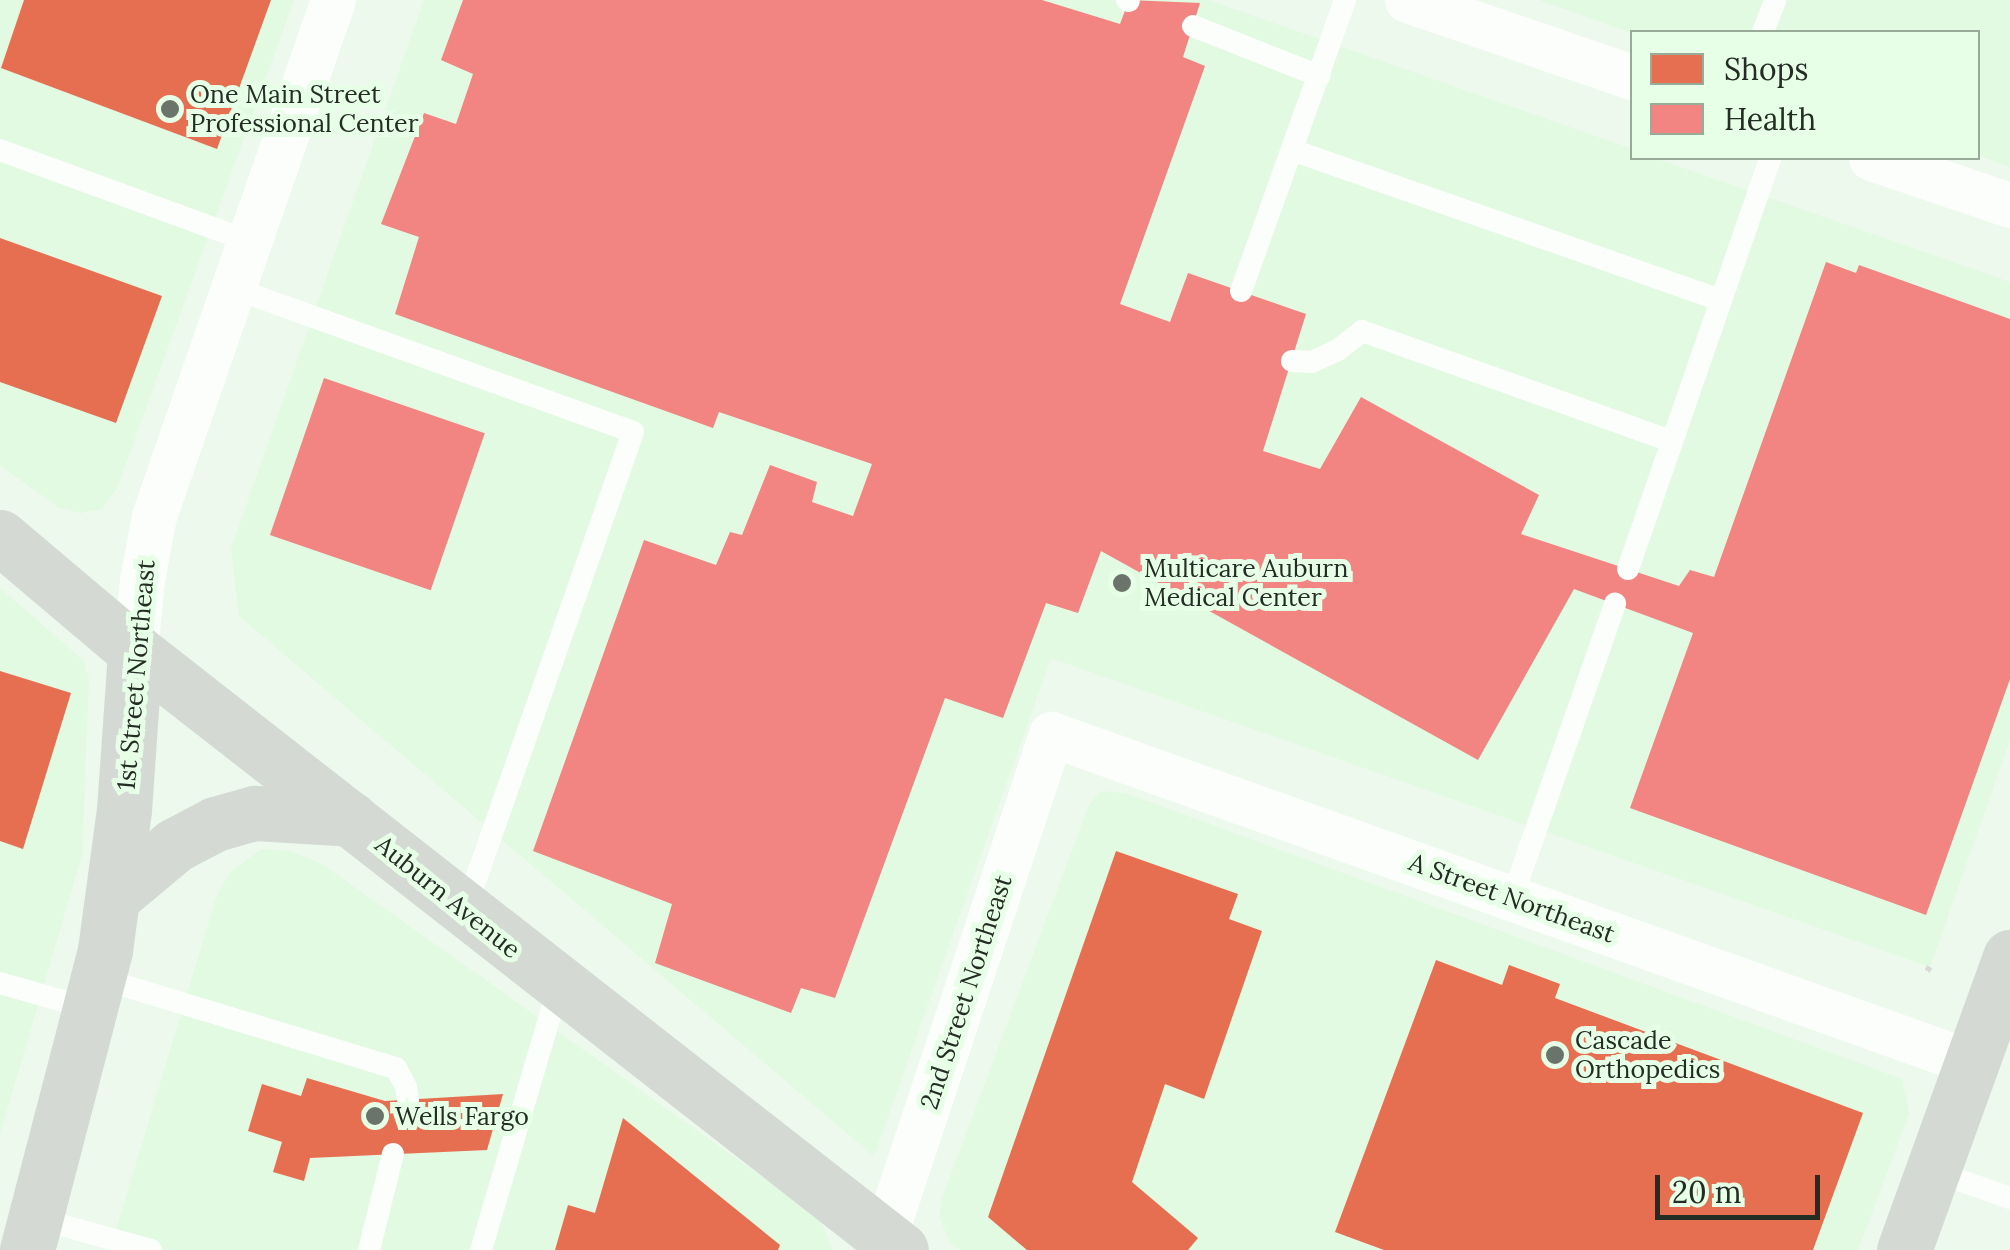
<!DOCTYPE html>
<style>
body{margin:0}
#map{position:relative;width:2010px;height:1250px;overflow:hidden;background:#ecf9ec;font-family:Lora,serif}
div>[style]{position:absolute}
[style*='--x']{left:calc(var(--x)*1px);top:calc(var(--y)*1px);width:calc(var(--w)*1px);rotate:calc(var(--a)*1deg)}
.built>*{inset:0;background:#e2f9e2}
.shops>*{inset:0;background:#e76f51}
.health>*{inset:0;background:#f28482;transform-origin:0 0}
.path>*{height:6px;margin-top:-3px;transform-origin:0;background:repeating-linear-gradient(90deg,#d7dad7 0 5px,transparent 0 13px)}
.lane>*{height:22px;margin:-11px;padding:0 11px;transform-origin:11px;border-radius:11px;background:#fcfefc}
.street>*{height:45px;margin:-22.5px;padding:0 22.5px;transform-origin:22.5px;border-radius:22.5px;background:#fcfefc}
.secondary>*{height:55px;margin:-27.5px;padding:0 27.5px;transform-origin:27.5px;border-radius:27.5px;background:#d4d9d4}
.dots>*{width:28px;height:28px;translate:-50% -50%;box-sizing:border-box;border:5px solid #e6ffe6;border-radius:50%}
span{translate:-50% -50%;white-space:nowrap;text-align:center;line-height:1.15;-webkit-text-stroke:10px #e6ffe6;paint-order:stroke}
.poi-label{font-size:25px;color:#242d24}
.left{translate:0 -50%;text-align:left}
.street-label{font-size:25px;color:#242d24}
.legend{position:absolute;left:1630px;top:30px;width:350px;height:130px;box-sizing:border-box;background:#e6ffe6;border:2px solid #98ab98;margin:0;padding:12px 18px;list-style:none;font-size:30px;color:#242d24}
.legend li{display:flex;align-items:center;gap:20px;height:50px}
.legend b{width:50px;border:2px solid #98ab98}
.scale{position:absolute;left:1655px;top:1175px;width:165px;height:45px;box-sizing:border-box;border:5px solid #242d24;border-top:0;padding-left:12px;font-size:30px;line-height:35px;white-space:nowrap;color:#242d24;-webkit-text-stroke:8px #e6ffe6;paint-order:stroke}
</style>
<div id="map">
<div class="built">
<i style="clip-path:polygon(0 0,294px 0,117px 488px,102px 509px,80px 513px,58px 507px,0 465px)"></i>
<i style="clip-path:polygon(424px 0,1208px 0,1632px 149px,1632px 158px,1655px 158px,2010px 282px,2010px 740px,1930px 967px,1051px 658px,874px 1156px,239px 616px,231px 549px)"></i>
<i style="clip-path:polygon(1539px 0,2010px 0,2010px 167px,1978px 155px,1978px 32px,1632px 33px)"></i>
<i style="clip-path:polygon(0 588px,84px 661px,89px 680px,82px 855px,0 1134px)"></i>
<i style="clip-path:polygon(1101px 791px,1125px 793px,1902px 1079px,1909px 1114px,1858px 1250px,959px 1250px,950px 1242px,940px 1219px,941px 1201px,1089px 805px)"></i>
<i style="clip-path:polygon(262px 849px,290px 851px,322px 864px,799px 1203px,817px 1212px,833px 1250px,110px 1250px,216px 898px,230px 872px)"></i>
</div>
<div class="shops">
<i style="clip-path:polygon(24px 0,271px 0,217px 149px,1px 68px)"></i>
<i style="clip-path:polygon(0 238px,162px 296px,116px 423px,0 382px)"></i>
<i style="clip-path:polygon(0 671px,71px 693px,23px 849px,0 841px)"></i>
<i style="clip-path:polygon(1116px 851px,1238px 894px,1229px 919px,1262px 931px,1204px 1099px,1165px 1084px,1132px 1182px,1198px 1238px,1188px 1250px,1027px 1250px,988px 1217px)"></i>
<i style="clip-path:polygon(1436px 960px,1502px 985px,1509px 965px,1560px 984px,1555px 998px,1863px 1113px,1813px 1250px,1384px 1250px,1335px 1232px)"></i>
<i style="clip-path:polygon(307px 1078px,385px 1101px,503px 1094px,487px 1150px,310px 1158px,304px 1181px,273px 1172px,282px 1142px,248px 1131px,262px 1084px,301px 1096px)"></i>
<i style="clip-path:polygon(623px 1118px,780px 1245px,778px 1250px,555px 1250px,568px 1205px,595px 1213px)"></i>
</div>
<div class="health">
<i style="clip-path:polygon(463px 0,1042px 0,1120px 24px,1129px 0,1200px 3px,1183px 57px,1205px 66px,1120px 304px,1170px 322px,1188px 273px,1306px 314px,1263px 451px,1320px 469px,1361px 397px,1539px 495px,1521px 534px,1679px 586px,1690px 570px,1714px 577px,1826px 262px,1856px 273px,1859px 265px,2010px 319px,2010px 679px,1926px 915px,1630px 808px,1693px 633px,1574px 589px,1478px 760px,1101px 551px,1078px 613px,1046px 603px,1003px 718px,945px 698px,835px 998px,801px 988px,791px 1013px,655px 963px,672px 904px,533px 851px,644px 540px,716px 565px,730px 532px,742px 535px,770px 465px,817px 482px,812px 502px,853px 516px,872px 464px,719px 412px,713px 428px,395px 314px,419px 237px,381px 224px,424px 113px,456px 124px,473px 74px,441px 60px)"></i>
<i style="left:324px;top:378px;width:170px;height:166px;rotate:19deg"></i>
</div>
<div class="path">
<i style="--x:1927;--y:971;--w:11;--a:-56"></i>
</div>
<div class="lane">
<i style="--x:1127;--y:0;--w:2;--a:27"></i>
<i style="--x:1193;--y:26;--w:136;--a:21.6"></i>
<i style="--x:1763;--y:32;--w:34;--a:-69"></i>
<i style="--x:0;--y:150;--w:265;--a:20.1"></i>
<i style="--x:1292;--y:150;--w:454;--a:19.3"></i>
<i style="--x:233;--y:288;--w:425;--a:19.8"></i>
<i style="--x:633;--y:432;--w:507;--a:109.36"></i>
<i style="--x:1241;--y:291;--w:309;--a:-70.3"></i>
<i style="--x:1292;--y:361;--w:20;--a:3"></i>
<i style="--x:1312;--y:362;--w:29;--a:-25"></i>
<i style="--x:1338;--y:350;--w:31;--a:-38"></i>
<i style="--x:1362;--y:331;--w:328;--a:19.6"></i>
<i style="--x:1628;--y:569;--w:435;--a:-70.9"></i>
<i style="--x:1512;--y:898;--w:312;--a:-70.7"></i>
<i style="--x:99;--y:978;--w:310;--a:16.9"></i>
<i style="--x:396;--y:1068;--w:21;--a:62"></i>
<i style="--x:406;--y:1087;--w:13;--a:81"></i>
<i style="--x:0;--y:983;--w:95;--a:15.9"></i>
<i style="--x:1933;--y:1171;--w:82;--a:19.3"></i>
<i style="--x:36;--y:1218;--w:119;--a:15.5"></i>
<i style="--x:369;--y:1250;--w:99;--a:-76"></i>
<i style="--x:481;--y:1250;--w:276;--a:-73.6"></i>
</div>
<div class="street">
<i style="--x:1407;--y:0;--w:238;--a:18.9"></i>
<i style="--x:1871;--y:158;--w:147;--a:18.7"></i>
<i style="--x:135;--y:651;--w:71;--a:-84.4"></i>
<i style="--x:142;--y:580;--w:65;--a:-79.4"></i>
<i style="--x:154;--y:516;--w:546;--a:-70.87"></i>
<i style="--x:880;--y:1250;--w:544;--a:-71.67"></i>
<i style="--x:1051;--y:734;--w:979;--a:19.64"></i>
</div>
<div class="secondary">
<i style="--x:0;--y:537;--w:177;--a:40.2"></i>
<i style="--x:135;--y:651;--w:972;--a:38.02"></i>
<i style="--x:113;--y:897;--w:81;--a:-40"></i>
<i style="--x:175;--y:845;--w:45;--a:-27.7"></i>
<i style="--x:215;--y:824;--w:41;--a:-15.8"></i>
<i style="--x:254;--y:813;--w:97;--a:3.5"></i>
<i style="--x:27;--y:1250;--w:310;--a:-75.4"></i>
<i style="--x:105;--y:950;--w:141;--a:-82.3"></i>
<i style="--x:124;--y:810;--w:159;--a:-86"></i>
<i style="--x:1904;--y:1250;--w:312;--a:-70.1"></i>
</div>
<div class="dots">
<i style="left:170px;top:109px;background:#6a746a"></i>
<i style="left:1122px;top:583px;background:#6a746a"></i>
<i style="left:1555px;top:1055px;background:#6a746a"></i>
<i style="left:375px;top:1116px;background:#6a746a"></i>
</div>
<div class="poi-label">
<span class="left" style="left:190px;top:109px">One Main Street<br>Professional Center</span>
<span class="left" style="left:1144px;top:583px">Multicare Auburn<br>Medical Center</span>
<span class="left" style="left:1575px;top:1055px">Cascade<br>Orthopedics</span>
<span class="left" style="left:395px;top:1116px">Wells Fargo</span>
</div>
<div class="street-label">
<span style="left:136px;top:675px;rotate:-85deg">1st Street Northeast</span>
<span style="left:448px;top:897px;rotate:39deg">Auburn Avenue</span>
<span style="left:1512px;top:898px;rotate:20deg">A Street Northeast</span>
<span style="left:966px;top:992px;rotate:-72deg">2nd Street Northeast</span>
</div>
<ul class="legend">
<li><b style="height:28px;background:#e76f51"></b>Shops</li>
<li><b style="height:28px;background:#f28482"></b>Health</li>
</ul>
<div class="scale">20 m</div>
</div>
